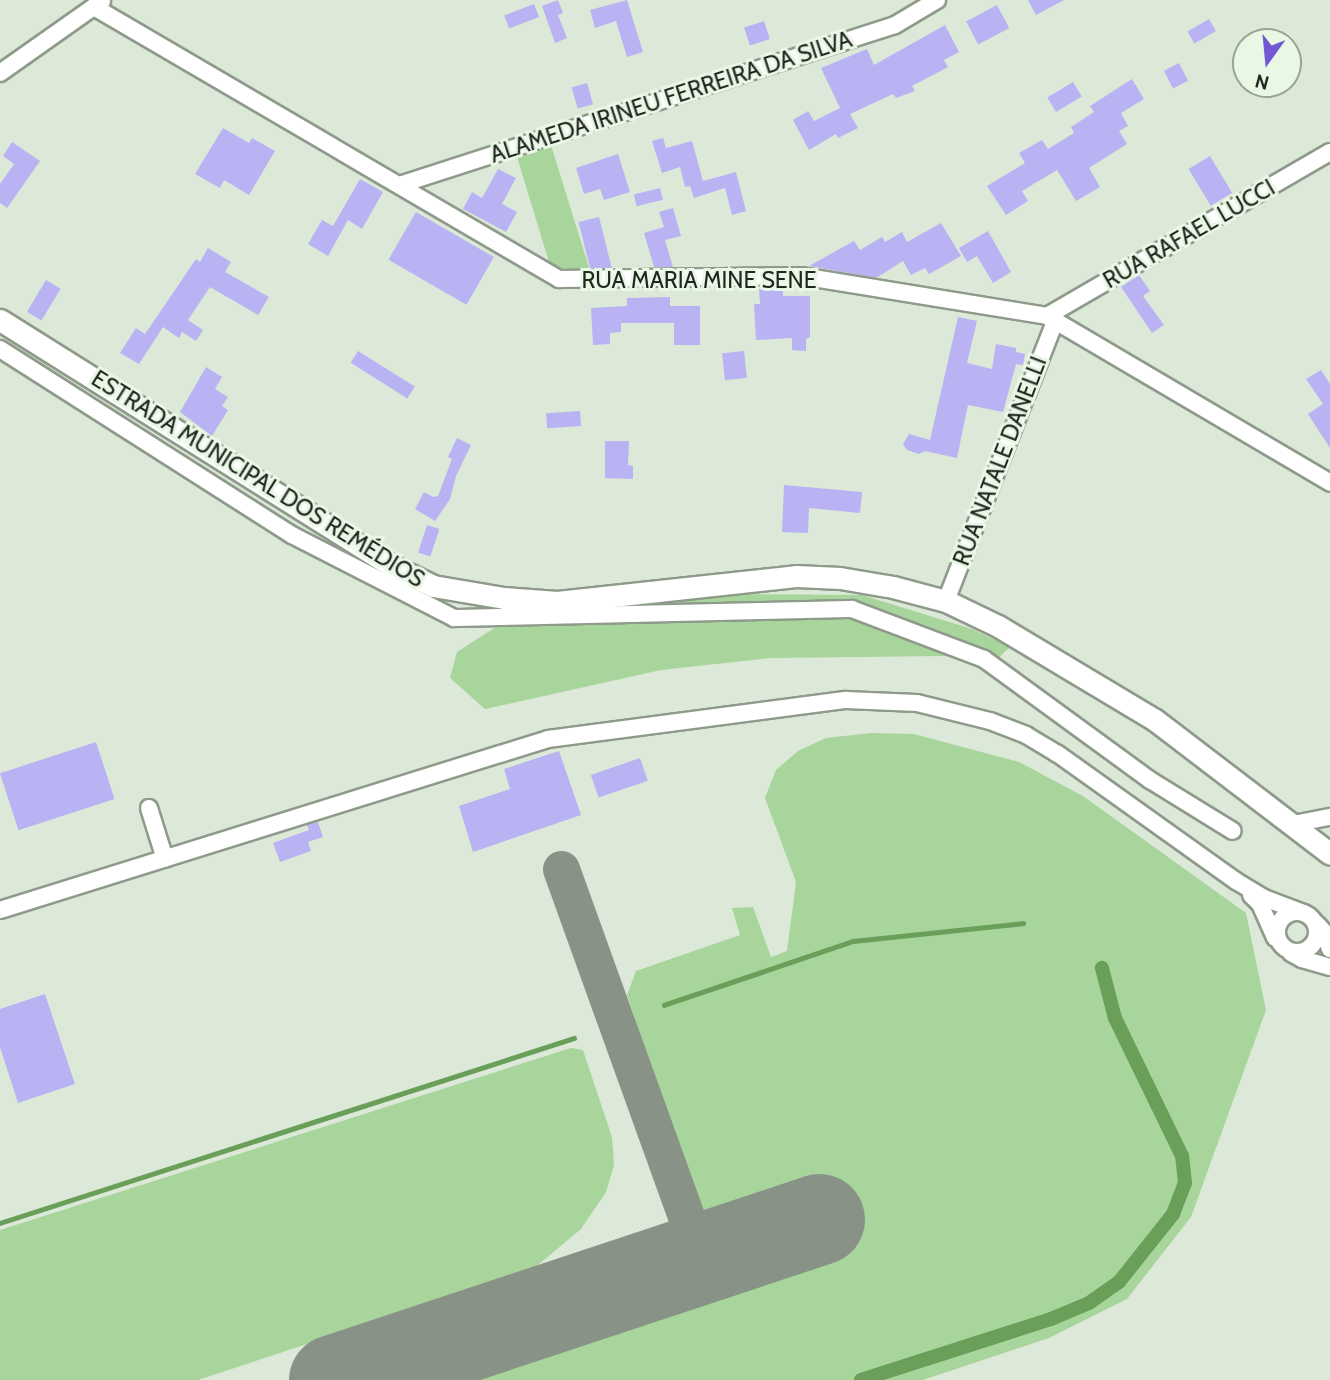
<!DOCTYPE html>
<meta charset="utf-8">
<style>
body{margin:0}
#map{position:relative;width:1330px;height:1380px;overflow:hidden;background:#dce9d8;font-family:Cabin,sans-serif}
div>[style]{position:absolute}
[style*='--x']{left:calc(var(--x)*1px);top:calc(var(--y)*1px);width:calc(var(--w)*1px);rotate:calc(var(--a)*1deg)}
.green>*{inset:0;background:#a8d59b}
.stream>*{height:4.5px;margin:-2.25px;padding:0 2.25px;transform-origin:2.25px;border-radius:2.25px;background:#699f59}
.canal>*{height:14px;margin:-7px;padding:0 7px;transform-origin:7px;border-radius:7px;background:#699f59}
.taxiway>*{height:37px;margin:-18.5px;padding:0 18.5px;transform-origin:18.5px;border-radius:18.5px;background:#889286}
.runway>*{height:91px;margin:-45.5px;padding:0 45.5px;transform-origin:45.5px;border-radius:45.5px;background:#889286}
.building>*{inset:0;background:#b9b3f4;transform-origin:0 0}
.roads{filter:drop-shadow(2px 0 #8e9a8a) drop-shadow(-2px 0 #8e9a8a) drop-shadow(0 2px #8e9a8a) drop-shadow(0 -2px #8e9a8a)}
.minor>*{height:16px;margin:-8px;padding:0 8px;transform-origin:8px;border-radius:8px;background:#fff}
.minor>.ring{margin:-8px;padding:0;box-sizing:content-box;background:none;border:16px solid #fff;border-radius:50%}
.major>*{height:21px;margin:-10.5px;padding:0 10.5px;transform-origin:10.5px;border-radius:10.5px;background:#fff}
span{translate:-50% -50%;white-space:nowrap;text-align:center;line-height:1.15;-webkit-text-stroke:6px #e9f7e5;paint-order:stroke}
.street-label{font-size:23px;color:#212620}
.north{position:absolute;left:1232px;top:28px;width:70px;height:70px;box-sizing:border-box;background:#e9f7e5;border:2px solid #99a396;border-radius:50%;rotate:195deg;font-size:19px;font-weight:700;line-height:28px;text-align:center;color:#212620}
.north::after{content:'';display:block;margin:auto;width:24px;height:32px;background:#7259d3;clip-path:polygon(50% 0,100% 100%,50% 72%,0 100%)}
</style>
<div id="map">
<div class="green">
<i style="clip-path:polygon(551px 145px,590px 271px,566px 271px,549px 262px,517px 157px)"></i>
<i style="clip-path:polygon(723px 594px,862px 595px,972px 629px,1010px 647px,996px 660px,944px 656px,772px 658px,661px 670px,485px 709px,450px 678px,457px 652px,496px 627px,586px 611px)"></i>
<i style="clip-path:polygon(871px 733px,914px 734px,1019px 762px,1083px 796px,1246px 913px,1266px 1010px,1191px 1217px,1127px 1299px,1049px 1338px,923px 1380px,476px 1380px,832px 1261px,806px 1179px,701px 1214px,627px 995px,636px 971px,740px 935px,732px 908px,753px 907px,771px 957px,787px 951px,796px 882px,765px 798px,776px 770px,798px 751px,826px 738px)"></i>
<i style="clip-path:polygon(571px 1048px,583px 1050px,612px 1137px,614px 1165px,606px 1192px,581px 1229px,532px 1270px,198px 1380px,0 1380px,0 1230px)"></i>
</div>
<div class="stream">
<i style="--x:664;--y:1005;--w:200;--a:-18.7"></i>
<i style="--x:853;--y:941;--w:171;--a:-6"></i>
<i style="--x:0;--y:1223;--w:603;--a:-17.86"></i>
</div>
<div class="canal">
<i style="--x:861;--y:1380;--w:200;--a:-17.8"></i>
<i style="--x:1051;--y:1319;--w:41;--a:-22.8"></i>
<i style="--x:1089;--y:1303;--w:37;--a:-35"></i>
<i style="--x:1119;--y:1282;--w:87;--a:-51.5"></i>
<i style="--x:1173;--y:1214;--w:33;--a:-69"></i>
<i style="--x:1185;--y:1183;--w:27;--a:-96"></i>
<i style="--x:1182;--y:1156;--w:153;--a:-115.9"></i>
<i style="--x:1115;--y:1018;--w:52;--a:-104.6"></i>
</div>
<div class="taxiway">
<i style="--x:561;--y:869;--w:413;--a:70.2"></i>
</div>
<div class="runway">
<i style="--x:334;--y:1380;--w:511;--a:-18.36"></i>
</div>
<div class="building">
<i style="clip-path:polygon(558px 0,563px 13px,558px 15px,567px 38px,555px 43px,542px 6px)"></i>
<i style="clip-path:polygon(627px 0,643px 52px,627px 57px,616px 21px,595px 28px,590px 10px)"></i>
<i style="clip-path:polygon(1028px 0,1064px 0,1036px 15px)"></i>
<i style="left:534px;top:4px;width:14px;height:32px;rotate:69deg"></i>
<i style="left:997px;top:5px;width:26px;height:35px;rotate:62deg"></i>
<i style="left:1209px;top:19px;width:14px;height:25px;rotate:60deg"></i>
<i style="left:764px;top:21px;width:19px;height:21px;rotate:72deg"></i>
<i style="clip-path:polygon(945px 25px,959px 52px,944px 60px,948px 67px,912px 86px,915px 91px,896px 98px,893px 94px,850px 114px,858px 128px,838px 138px,836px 134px,809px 150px,793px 120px,808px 111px,814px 121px,840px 108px,821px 68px,867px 49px,874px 65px)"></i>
<i style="left:1179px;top:63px;width:20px;height:17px;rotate:63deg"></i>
<i style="clip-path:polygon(1132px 79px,1144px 99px,1121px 113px,1128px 126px,1119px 131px,1127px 144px,1089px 168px,1100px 187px,1076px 201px,1057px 170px,1022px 191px,1028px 201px,1006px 215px,987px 186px,1025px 163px,1019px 153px,1042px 140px,1048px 149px,1074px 133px,1071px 127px,1094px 112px,1090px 106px)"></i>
<i style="left:1073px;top:82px;width:17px;height:30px;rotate:59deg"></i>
<i style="left:587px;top:83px;width:22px;height:16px;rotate:74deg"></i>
<i style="clip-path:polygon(223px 128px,249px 143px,252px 138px,275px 151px,249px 195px,224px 180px,220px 188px,195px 174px)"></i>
<i style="clip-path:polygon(663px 138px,666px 148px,692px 141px,703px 181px,736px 172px,746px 211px,732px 215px,725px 188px,694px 198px,690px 186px,685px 187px,680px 167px,662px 173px,652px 141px)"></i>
<i style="clip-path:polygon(12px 142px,40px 161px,7px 208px,0 203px,0 184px,14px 164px,3px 156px)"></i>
<i style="clip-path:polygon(618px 154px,630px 192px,604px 200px,600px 189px,584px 194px,576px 168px)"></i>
<i style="left:1210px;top:156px;width:43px;height:25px;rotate:59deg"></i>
<i style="clip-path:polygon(498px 169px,516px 178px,502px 204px,517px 212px,506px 232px,463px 209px,472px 192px,482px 198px)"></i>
<i style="clip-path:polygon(360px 179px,383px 192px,362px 229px,348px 220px,328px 256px,308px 244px,322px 220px,333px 226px)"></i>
<i style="left:660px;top:188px;width:12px;height:27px;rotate:76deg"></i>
<i style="clip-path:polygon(673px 208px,681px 236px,665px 240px,673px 267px,654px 267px,644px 233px,664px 227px,659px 212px)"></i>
<i style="left:416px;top:212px;width:90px;height:55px;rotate:30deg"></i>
<i style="left:599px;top:217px;width:53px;height:21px;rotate:76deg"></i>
<i style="clip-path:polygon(941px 223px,961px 256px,929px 274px,925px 268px,911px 275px,903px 261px,876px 278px,809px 266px,854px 241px,860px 250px,882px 237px,885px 242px,902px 232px,907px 242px)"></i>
<i style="clip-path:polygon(988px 231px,1011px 272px,993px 283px,977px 256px,967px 262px,959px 248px)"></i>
<i style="clip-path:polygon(208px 248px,231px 262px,225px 272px,269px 297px,258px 315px,210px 287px,188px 320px,203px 330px,196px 341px,182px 332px,179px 338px,163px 327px,139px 364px,120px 353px,136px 328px,145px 334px,196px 259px,200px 262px)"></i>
<i style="clip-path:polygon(1139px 275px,1150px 291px,1143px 296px,1164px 325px,1152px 333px,1121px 287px)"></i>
<i style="left:46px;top:280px;width:17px;height:37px;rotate:31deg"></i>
<i style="clip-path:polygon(783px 288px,783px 296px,810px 296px,810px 337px,806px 339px,806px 351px,792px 350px,792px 338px,756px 340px,754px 304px,760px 304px,759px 289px)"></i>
<i style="clip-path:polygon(670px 297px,670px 306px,700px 306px,700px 345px,674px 345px,674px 323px,621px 323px,621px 332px,610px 333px,610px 344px,593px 345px,591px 308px,627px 306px,627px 298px)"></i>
<i style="clip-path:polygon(958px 317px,977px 321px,967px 363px,992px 369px,996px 344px,1016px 348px,1016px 352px,1025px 354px,1023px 365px,1016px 364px,1003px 412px,968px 405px,957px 458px,925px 451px,919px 454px,907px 450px,903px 444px,909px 434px,930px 440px)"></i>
<i style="left:358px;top:351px;width:67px;height:14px;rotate:32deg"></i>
<i style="left:744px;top:351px;width:27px;height:22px;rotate:84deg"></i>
<i style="clip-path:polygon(206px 367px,222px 377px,215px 389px,228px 397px,222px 406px,228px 410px,212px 436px,180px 412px)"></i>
<i style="clip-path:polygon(1321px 370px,1330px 384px,1330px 448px,1308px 414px,1323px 404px,1306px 379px)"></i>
<i style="left:580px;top:411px;width:15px;height:34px;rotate:86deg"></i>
<i style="clip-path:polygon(457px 438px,471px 445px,456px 476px,450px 499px,435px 521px,415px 509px,424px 492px,433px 497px,438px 496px,452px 459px,448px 457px)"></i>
<i style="clip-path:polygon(605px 441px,629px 441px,628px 465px,633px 466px,633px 479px,605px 478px)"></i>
<i style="clip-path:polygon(784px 485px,862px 492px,860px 513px,809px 508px,808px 533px,782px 532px)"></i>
<i style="left:427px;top:525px;width:13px;height:29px;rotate:18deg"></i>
<i style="left:96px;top:742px;width:60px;height:101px;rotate:72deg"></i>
<i style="clip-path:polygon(559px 751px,581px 815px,473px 852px,459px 806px,510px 789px,504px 769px)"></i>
<i style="left:640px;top:758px;width:24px;height:52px;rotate:71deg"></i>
<i style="clip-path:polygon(318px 822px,323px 837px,308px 842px,311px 851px,280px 862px,273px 843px,309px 830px,307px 825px)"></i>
<i style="clip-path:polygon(45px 994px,75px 1084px,18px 1103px,0 1047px,0 1009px)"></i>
</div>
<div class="roads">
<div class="minor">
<i style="--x:94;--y:7;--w:539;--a:30.33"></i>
<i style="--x:559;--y:279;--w:242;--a:-0.7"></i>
<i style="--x:801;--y:276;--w:249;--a:9.2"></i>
<i style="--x:1047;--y:316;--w:329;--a:30.5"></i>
<i style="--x:0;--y:73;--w:125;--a:-35.2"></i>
<i style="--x:399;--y:185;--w:521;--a:-17.88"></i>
<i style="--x:895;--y:25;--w:49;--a:-30.8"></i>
<i style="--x:1047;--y:316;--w:327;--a:-30.1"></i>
<i style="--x:0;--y:349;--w:346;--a:32.5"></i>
<i style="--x:292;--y:535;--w:182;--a:27.1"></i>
<i style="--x:454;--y:618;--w:398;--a:-1.3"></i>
<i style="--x:852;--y:609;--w:141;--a:20.7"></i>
<i style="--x:984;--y:659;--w:205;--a:36.1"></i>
<i style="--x:1150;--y:780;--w:97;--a:31.6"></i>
<i style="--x:946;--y:601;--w:300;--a:-68.7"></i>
<i style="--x:149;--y:808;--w:53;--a:72.6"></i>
<i style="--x:1293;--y:824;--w:38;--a:-11"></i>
<i style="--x:1251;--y:895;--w:13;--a:45"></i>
<i style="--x:1260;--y:904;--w:37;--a:66"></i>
<i style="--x:0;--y:910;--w:574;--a:-17.33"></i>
<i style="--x:548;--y:739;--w:301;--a:-7.5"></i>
<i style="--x:846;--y:700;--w:71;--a:2.4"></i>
<i style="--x:917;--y:703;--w:75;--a:13.9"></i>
<i style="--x:990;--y:721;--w:39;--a:21"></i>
<i style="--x:1026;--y:735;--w:37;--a:31"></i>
<i style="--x:1058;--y:754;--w:219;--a:35.5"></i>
<i style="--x:1236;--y:881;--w:33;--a:31"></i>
<i style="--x:1264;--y:898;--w:43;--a:20.6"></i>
<i class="ring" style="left:1277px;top:912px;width:24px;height:24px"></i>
<i style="--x:1317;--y:924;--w:12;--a:48"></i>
<i style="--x:1325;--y:933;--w:17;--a:73"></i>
<i style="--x:1291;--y:953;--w:13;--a:29"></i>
<i style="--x:1302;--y:959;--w:29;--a:16"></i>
</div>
<div class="major">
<i style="--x:0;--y:320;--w:461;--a:32.1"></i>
<i style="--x:390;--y:565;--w:48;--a:26"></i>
<i style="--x:433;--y:586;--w:72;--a:9.6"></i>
<i style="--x:504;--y:598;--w:53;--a:4.3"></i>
<i style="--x:557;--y:602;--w:240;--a:-6.2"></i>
<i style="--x:796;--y:576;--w:44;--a:2.6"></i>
<i style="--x:840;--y:578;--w:54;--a:9.6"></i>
<i style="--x:893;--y:587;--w:55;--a:14.8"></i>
<i style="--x:946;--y:601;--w:58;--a:25.7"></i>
<i style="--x:998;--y:626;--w:183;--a:30.9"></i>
<i style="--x:1155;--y:720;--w:220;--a:37.4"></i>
</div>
</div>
<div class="street-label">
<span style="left:671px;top:97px;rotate:-18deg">ALAMEDA IRINEU FERREIRA DA SILVA</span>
<span style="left:1189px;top:234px;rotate:-30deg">RUA RAFAEL LUCCI</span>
<span style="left:699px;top:280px">RUA MARIA MINE SENE</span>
<span style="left:1000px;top:461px;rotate:-69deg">RUA NATALE DANELLI</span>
<span style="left:258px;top:479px;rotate:32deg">ESTRADA MUNICIPAL DOS REMÉDIOS</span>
</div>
<div class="north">N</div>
</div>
